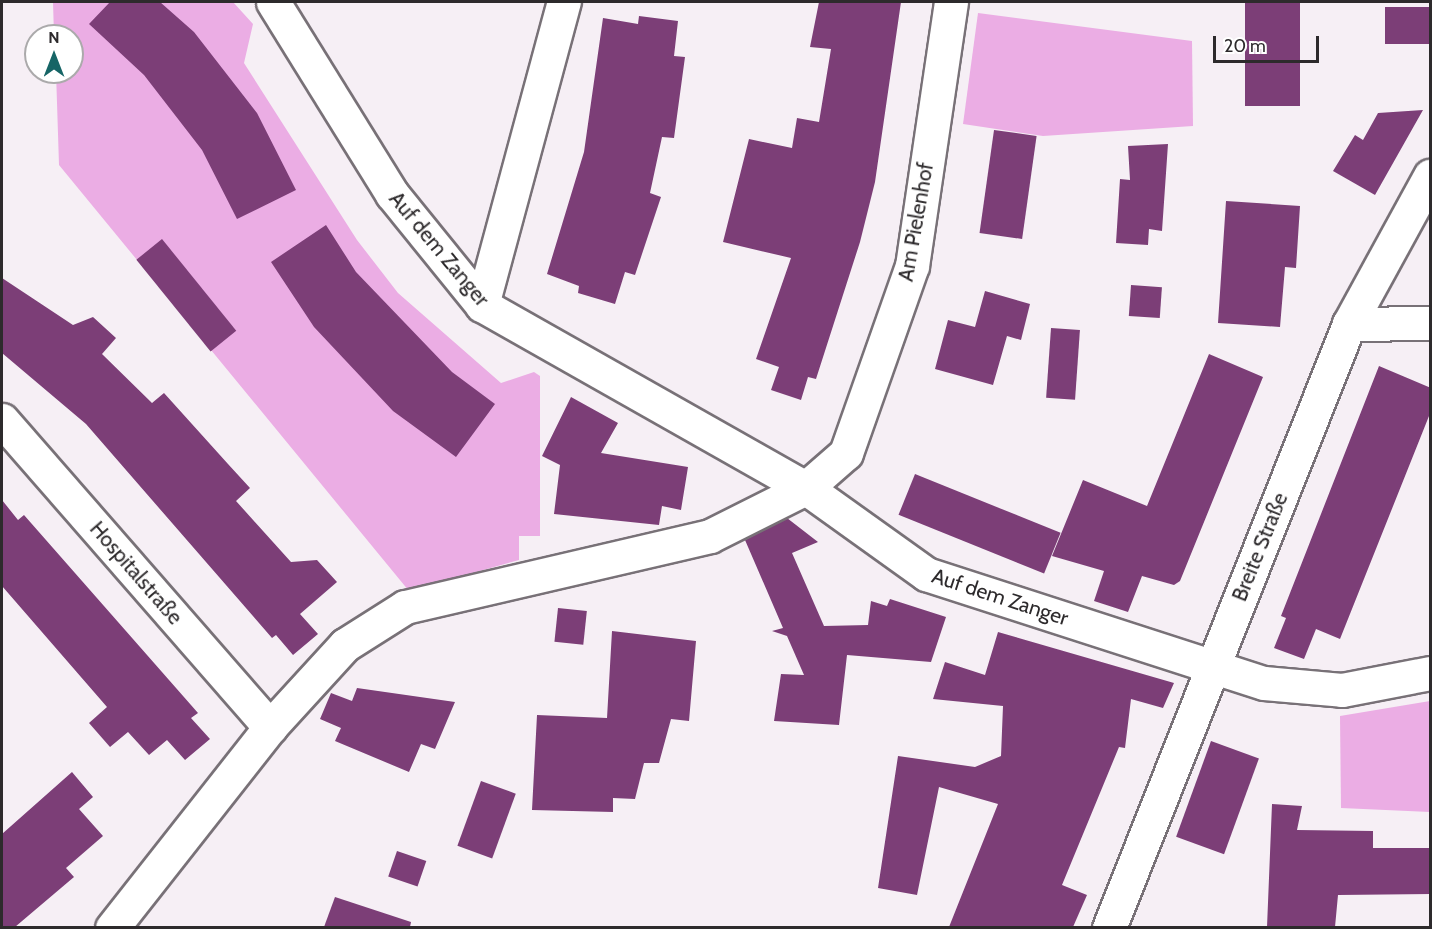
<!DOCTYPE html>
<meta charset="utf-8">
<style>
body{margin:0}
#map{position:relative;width:1432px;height:929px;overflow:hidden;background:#f6eff5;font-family:Cabin,sans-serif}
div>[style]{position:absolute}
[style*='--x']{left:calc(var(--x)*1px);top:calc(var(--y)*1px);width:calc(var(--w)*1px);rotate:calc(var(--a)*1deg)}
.green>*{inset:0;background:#ebade4}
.building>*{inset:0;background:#7c3e77;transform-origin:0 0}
.roads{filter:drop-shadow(2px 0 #787177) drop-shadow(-2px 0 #787177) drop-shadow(0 2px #787177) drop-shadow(0 -2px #787177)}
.minor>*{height:33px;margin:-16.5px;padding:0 16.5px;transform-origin:16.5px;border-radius:16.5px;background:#fff}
span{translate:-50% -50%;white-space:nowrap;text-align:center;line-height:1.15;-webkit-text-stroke:6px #fff;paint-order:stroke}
.street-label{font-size:21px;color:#2d2a2c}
.frame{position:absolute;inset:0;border:3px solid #2d2a2c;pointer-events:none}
.north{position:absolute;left:24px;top:24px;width:60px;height:60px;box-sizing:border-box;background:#fff;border:2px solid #abaaab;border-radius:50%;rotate:0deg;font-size:16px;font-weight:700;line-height:24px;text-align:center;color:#2d2a2c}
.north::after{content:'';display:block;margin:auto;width:21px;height:27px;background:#166566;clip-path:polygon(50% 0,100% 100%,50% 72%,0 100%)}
.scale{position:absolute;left:1213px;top:36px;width:106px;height:27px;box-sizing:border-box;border:3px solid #2d2a2c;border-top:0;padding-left:8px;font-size:18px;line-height:21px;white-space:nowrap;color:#2d2a2c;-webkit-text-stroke:4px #fff;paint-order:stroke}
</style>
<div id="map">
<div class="green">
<i style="clip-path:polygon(53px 2px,233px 2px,253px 24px,244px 63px,357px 240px,398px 293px,501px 383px,534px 372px,540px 376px,540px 536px,519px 536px,519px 560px,409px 591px,59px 165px,56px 72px,72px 72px,72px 36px,54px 36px)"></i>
<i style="clip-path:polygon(978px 13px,1192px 41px,1193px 126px,1043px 136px,963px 124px)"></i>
<i style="clip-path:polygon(1430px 701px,1430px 812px,1341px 808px,1340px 716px)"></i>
</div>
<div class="building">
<i style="clip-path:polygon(110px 2px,160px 2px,194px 32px,257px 113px,296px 190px,237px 219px,202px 150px,144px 75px,89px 24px)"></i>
<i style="clip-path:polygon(819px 2px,901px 2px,875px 182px,860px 242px,816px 379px,808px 377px,801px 400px,771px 390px,779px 367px,756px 359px,791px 258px,723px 242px,749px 139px,792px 148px,797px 118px,819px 122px,831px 49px,810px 47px)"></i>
<i style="left:1245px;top:2px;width:55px;height:104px"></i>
<i style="left:1431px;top:7px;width:37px;height:46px;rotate:90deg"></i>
<i style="clip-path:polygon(639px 16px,678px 21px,674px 56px,685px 57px,674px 138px,662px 137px,650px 193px,661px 197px,635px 275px,625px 272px,615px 304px,578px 293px,579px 286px,547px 274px,584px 152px,603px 18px,638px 24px)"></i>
<i style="clip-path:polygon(1423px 110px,1375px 195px,1333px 171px,1355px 135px,1363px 140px,1378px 113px)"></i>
<i style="left:994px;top:130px;width:43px;height:104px;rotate:8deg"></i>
<i style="clip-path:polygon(1168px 144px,1162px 231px,1149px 229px,1148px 245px,1116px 243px,1120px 179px,1130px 180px,1128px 146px)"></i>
<i style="clip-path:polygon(1226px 201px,1300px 206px,1296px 268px,1285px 267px,1280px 327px,1218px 323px)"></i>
<i style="clip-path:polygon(326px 225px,356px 272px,452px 372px,495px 404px,456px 457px,393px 411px,314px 327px,271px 262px)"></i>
<i style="left:162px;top:239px;width:118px;height:33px;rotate:51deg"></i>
<i style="clip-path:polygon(2px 278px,73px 325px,93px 317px,116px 338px,102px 354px,152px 403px,164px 393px,228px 464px,250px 488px,236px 501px,291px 562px,317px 560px,337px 582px,300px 614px,318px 634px,293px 655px,276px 635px,272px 638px,86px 424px,2px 353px)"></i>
<i style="left:1131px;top:285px;width:31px;height:31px;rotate:4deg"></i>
<i style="clip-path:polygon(985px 291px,1030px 304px,1021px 340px,1007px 336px,993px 385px,935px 369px,948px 320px,975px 327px)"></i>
<i style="left:1051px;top:328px;width:29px;height:70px;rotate:4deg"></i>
<i style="clip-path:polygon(1209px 354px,1263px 377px,1180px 581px,1174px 585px,1142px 576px,1128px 612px,1094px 601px,1104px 571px,1052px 556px,1083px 480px,1147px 506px)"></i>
<i style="clip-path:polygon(1379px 366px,1431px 388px,1431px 411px,1340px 639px,1316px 629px,1304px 659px,1274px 648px,1286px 618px,1281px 616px)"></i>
<i style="clip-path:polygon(571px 397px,618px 423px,601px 453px,688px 467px,681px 510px,662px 506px,659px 525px,554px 514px,560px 465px,542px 456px)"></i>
<i style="left:915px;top:474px;width:157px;height:44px;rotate:22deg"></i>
<i style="clip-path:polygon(2px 500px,18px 520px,24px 515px,198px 713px,191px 718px,210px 739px,185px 760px,167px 740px,149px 755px,128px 732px,110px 747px,89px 723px,107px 707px,2px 586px)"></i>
<i style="clip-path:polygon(787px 518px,818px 542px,792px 553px,824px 626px,868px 625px,871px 601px,887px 606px,890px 599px,946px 617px,931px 662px,847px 655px,839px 725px,774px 721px,781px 674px,804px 675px,787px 636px,772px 631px,783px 628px,745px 540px)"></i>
<i style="left:558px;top:608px;width:29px;height:34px;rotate:6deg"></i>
<i style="clip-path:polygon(612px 631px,696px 641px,689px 721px,671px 719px,659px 763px,644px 763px,635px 799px,613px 798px,613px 812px,532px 810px,537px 715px,607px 718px)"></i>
<i style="clip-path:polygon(998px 632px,1174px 683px,1163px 708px,1131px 699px,1125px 748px,1119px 747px,1062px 885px,1087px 895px,1073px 927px,949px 927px,998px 804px,939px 787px,917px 895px,878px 888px,898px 756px,975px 767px,1001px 756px,1003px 706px,933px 699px,945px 662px,985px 675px)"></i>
<i style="clip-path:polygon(357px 688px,455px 702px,435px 749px,421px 744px,409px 772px,335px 741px,341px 728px,320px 719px,331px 693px,352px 701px)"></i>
<i style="left:1211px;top:741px;width:51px;height:102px;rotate:20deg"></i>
<i style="clip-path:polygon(72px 772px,93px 797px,79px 809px,103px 836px,66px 868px,74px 877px,15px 927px,2px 927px,2px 834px)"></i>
<i style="left:481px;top:781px;width:37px;height:69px;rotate:20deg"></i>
<i style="clip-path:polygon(1272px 804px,1302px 806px,1297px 830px,1373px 831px,1373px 848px,1431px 848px,1431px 894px,1338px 895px,1335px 927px,1267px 927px)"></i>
<i style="left:397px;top:851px;width:31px;height:27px;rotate:19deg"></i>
<i style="clip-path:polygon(335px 897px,411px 922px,410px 927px,324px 927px)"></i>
</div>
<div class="roads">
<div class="minor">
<i style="--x:273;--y:2;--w:226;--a:58.2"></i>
<i style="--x:392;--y:194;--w:143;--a:51"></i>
<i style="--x:482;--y:305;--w:372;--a:29.5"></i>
<i style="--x:806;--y:488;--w:148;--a:35.6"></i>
<i style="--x:926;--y:574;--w:355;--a:17.9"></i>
<i style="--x:1264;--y:683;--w:78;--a:5.1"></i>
<i style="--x:1342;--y:690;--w:90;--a:-10.9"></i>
<i style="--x:482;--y:305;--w:314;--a:-74.9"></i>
<i style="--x:1349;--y:324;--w:81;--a:-0.7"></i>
<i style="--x:2;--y:420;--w:408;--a:48.9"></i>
<i style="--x:112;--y:928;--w:256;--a:-51.8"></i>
<i style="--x:270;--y:727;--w:111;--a:-47.6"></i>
<i style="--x:345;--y:645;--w:71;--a:-32.3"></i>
<i style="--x:405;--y:607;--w:313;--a:-13.1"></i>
<i style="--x:710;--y:536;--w:107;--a:-26.6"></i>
<i style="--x:806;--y:488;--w:53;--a:-41.2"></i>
<i style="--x:846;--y:453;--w:198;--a:-70.6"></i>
<i style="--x:912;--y:266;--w:267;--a:-81.6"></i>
<i style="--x:1109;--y:928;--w:650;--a:-68.33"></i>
<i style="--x:1349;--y:324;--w:169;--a:-61.3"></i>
</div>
</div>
<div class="street-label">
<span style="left:916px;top:222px;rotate:-80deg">Am Pielenhof</span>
<span style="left:439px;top:249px;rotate:50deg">Auf dem Zanger</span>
<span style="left:1260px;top:547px;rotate:-68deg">Breite Straße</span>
<span style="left:136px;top:573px;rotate:49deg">Hospitalstraße</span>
<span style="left:1000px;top:597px;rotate:18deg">Auf dem Zanger</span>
</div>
<div class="frame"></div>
<div class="north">N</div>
<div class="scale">20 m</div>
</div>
